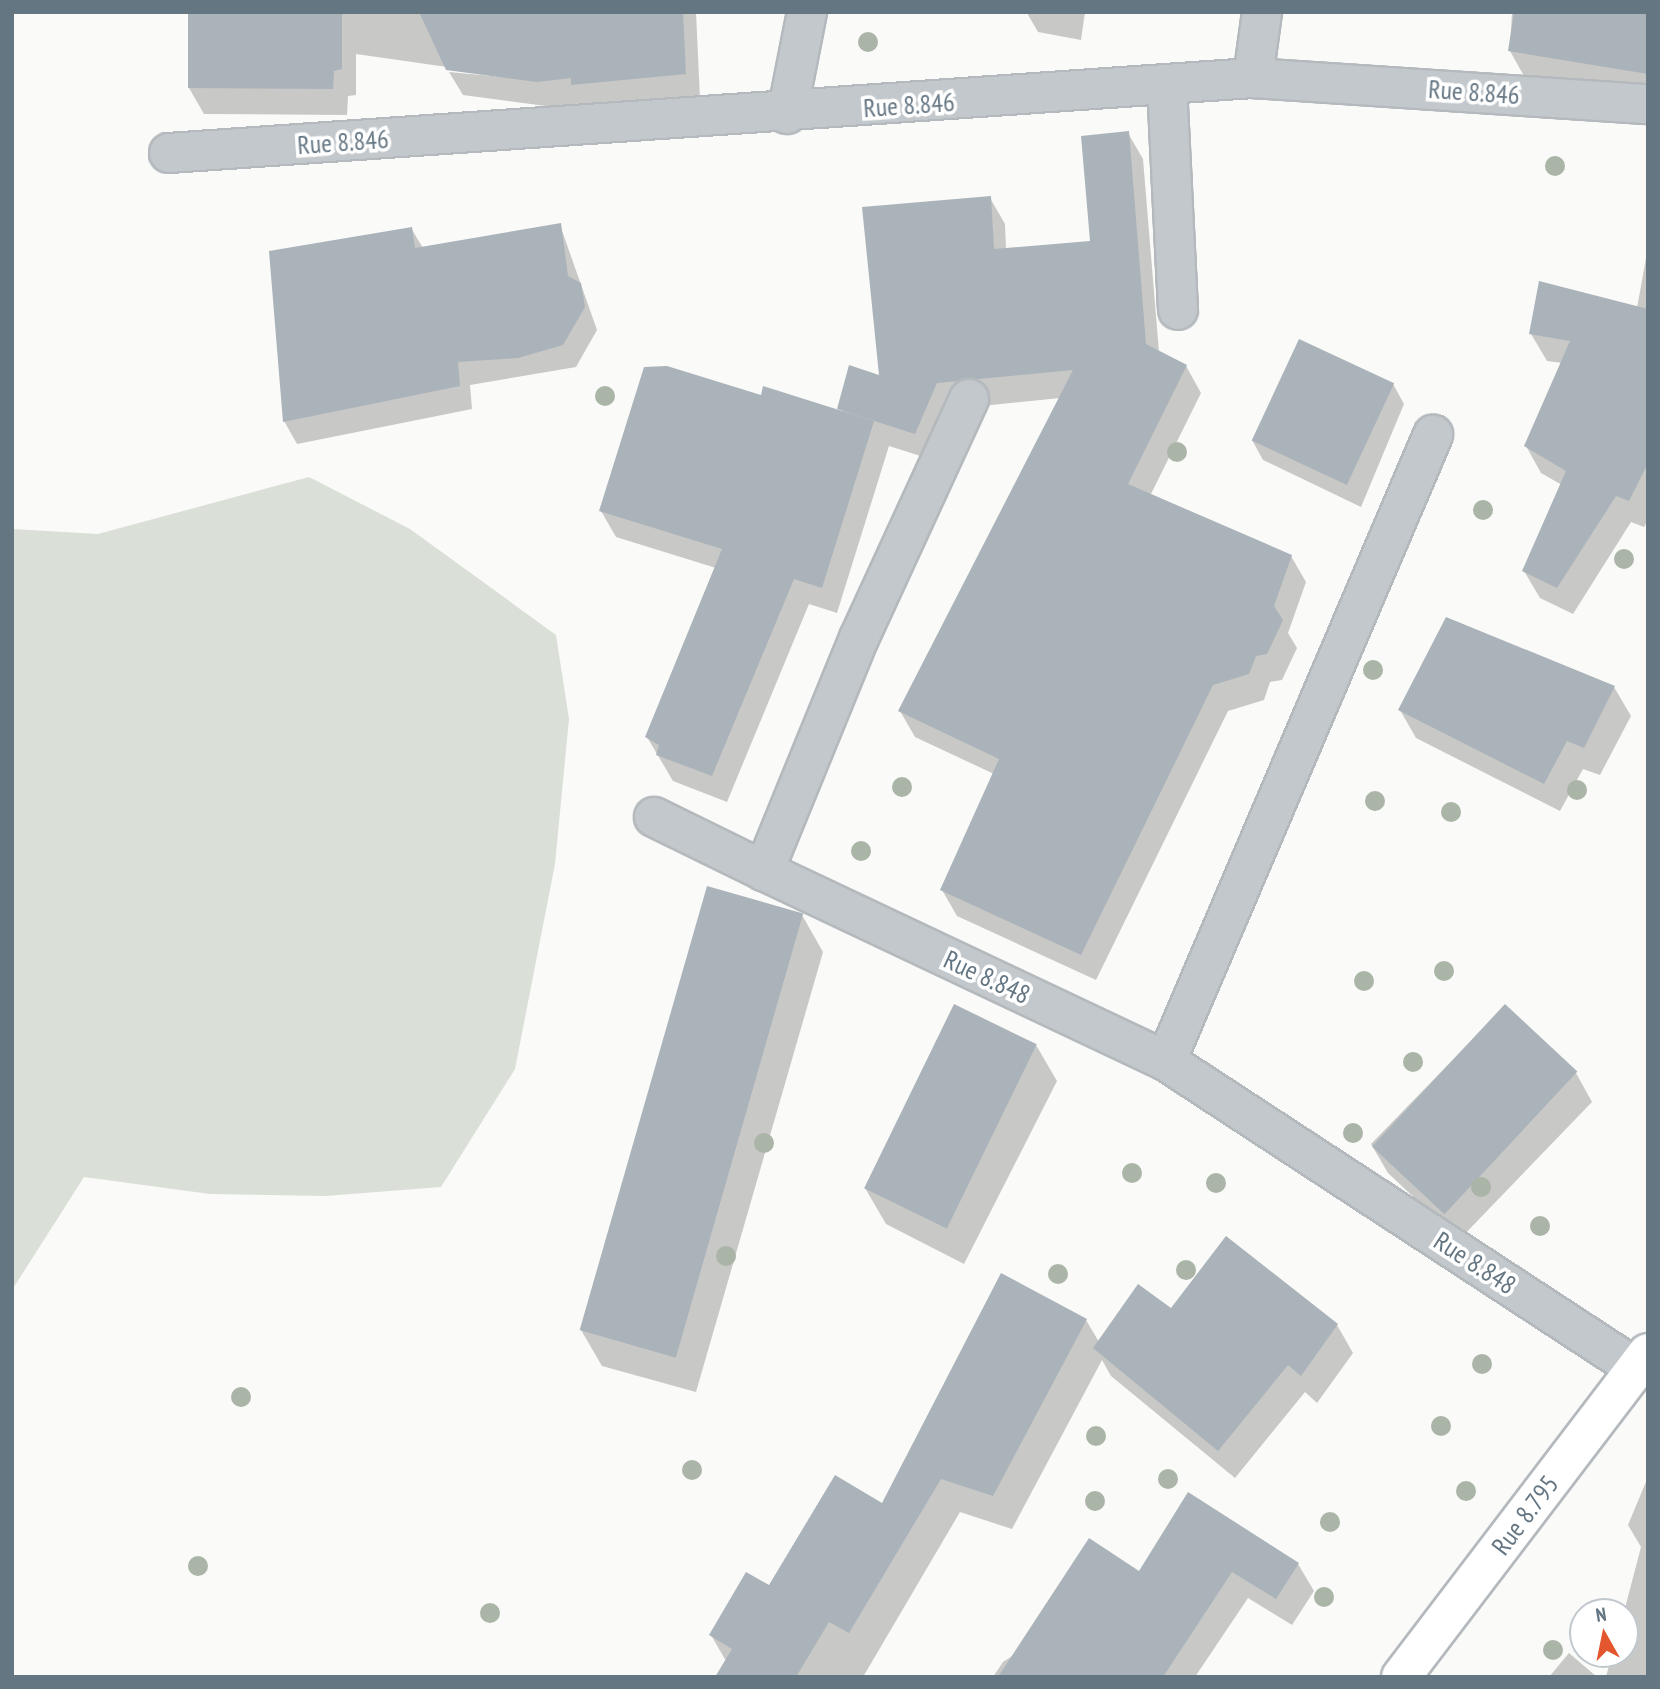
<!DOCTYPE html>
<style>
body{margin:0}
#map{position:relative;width:1660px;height:1689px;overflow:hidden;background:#fafaf8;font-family:"PT Sans Narrow",sans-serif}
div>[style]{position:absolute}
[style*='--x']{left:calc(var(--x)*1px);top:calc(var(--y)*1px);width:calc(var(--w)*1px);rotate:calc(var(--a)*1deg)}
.green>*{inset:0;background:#dadfd7}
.shadow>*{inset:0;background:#0003}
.building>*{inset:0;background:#aab3b9;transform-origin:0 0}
.roads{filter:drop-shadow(2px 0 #b4b9bd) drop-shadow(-2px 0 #b4b9bd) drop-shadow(0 2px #b4b9bd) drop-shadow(0 -2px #b4b9bd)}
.minor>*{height:38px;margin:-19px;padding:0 19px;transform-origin:19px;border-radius:19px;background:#c3c8cc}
.trunk>*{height:38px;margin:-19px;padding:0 19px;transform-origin:19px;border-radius:19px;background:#fff}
.trees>*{width:20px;height:20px;margin:-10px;border-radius:50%;background:#aab4a7}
span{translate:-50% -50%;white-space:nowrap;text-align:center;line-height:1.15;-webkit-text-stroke:7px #fff;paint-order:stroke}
.street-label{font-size:26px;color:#657683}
.frame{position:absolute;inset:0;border:14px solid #657683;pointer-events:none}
.north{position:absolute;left:1569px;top:1598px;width:70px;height:70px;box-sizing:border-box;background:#fff;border:2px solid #c1c8cd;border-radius:50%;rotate:351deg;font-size:19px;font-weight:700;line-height:28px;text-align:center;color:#657683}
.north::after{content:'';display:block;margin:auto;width:24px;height:32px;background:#e4572e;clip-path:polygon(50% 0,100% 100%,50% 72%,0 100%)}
</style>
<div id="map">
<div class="green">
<i style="clip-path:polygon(309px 477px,410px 529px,556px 635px,569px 719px,555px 864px,515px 1069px,441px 1187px,325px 1196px,210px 1194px,84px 1177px,12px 1290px,12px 529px,98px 534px)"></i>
</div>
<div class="shadow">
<i style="clip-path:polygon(190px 12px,696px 12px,700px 99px,587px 110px,583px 103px,553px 107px,463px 95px,449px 72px,546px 81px,356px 54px,356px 95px,348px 96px,347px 115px,204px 114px,189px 88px)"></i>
<i style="clip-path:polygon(1085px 12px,1081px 40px,1038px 32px,1027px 13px)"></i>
<i style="clip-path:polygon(1512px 12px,1648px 12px,1648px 96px,1524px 76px,1510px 51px)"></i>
<i style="clip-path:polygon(1128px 133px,1143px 159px,1159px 352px,1186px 366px,1201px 393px,1150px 496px,1291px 556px,1306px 582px,1288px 633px,1297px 648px,1282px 680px,1270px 682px,1264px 700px,1228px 711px,1096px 980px,957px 916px,942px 890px,994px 774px,915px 737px,900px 711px,1060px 398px,952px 409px,930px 459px,889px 446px,837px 613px,809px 604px,727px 802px,673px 781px,647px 737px,716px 568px,616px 537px,601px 511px,762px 397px,841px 413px,881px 378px,990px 198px,1005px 224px,1006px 250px,1092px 242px)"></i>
<i style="clip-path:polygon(560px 225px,597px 330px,576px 367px,470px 385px,472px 409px,297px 444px,284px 421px,411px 228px,423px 248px)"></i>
<i style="clip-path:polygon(1648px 247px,1648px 520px,1644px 527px,1631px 522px,1573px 614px,1540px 598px,1524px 571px,1562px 485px,1541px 473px,1526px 446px,1562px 363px,1547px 361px,1531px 334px,1637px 308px)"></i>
<i style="clip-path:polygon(1393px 384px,1404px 404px,1361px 507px,1263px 460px,1252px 440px)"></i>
<i style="clip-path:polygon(1614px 687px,1631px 716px,1600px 775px,1583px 769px,1560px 811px,1416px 738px,1400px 710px)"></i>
<i style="clip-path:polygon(802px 915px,823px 952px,696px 1392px,602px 1366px,581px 1330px)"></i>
<i style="clip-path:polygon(1505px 1006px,1576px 1073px,1592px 1102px,1459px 1240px,1388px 1173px,1371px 1144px)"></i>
<i style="clip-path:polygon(1036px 1045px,1057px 1081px,964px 1264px,886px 1224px,865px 1188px)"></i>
<i style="clip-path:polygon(1172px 1311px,1337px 1325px,1353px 1353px,1317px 1403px,1305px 1392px,1235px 1478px,1111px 1376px,1102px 1360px,1012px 1529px,960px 1512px,863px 1677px,717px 1677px,726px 1661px,711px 1635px,883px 1505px,1086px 1320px,1099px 1342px)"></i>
<i style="clip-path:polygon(1648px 1477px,1648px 1677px,1606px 1677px,1612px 1654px,1625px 1654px,1624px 1612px,1641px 1547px,1628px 1525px)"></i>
<i style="clip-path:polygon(1189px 1495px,1298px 1564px,1314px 1591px,1292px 1625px,1248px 1598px,1195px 1677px,993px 1677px,1003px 1662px,1139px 1573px)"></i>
<i style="clip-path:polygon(1569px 1653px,1597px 1677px,1549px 1677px)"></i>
</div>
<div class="building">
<i style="clip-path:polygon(188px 12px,342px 12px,342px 69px,334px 71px,333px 89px,188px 88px)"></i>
<i style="clip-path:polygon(419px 12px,683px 12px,686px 74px,571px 85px,571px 78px,537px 82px,446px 70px)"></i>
<i style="clip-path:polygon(1514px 12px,1648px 12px,1648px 74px,1508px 51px)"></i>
<i style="clip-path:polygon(1129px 131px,1146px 344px,1187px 365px,1128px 484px,1292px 555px,1274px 606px,1283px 620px,1267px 654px,1256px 656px,1249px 674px,1213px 685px,1081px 955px,940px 890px,999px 759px,898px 711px,1073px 370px,937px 383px,915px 434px,837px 409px,849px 365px,879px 375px,862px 207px,991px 196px,994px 249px,1090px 241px,1081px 136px)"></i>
<i style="clip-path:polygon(561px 223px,568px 276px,581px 283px,585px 307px,563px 345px,518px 358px,458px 362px,460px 386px,283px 422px,269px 251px,412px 227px,415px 248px)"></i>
<i style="clip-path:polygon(1539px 281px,1648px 309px,1648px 463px,1629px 501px,1616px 496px,1557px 588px,1522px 571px,1566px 471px,1524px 446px,1570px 341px,1529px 334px)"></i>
<i style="left:1299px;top:339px;width:105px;height:112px;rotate:25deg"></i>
<i style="clip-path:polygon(667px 366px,761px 395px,763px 386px,874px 421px,822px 588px,794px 579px,712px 776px,656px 755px,659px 745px,645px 737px,722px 549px,599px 511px,644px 367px)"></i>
<i style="clip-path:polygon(1446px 617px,1615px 686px,1584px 748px,1567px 741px,1544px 784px,1398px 710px)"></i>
<i style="left:707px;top:886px;width:100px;height:462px;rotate:16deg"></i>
<i style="left:954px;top:1004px;width:92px;height:205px;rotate:26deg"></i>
<i style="left:1505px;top:1004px;width:99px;height:195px;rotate:43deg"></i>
<i style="clip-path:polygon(1226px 1236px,1338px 1324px,1301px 1376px,1288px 1365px,1218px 1451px,1093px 1348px,1138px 1284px,1171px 1308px)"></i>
<i style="clip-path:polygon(1001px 1273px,1087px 1319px,993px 1496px,941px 1479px,849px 1633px,829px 1622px,796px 1677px,715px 1677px,732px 1649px,709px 1635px,746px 1572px,769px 1585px,835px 1475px,882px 1503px)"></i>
<i style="clip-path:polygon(1188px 1492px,1299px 1563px,1276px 1599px,1232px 1572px,1163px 1677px,998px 1677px,1089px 1538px,1139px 1571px)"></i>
</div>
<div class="roads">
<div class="minor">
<i style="--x:1253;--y:78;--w:67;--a:-82.2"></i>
<i style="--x:1167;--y:85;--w:225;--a:87.2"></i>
<i style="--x:787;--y:114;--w:104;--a:-78.9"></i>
<i style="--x:169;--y:153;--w:1087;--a:-3.96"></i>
<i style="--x:1253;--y:78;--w:396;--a:3.8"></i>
<i style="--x:969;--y:399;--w:263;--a:114.7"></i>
<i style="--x:859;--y:638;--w:252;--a:112.2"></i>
<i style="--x:764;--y:871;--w:445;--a:25.3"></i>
<i style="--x:1166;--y:1061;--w:563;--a:33.18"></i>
<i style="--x:654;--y:817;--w:123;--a:26.1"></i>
<i style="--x:1166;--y:1061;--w:681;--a:-66.9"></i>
</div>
<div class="trunk">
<i style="--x:1401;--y:1677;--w:407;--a:-52.7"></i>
</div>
</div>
<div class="trees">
<i style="left:868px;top:42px"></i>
<i style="left:1555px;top:166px"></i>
<i style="left:605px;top:396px"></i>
<i style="left:1177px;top:452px"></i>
<i style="left:1483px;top:510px"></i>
<i style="left:1624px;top:559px"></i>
<i style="left:1373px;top:670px"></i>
<i style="left:902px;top:787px"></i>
<i style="left:1577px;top:790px"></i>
<i style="left:1375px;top:801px"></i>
<i style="left:1451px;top:812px"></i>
<i style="left:861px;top:851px"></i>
<i style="left:1444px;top:971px"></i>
<i style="left:1364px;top:981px"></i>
<i style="left:1413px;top:1062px"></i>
<i style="left:1353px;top:1133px"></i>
<i style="left:764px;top:1143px"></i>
<i style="left:1132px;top:1173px"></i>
<i style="left:1216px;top:1183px"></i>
<i style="left:1481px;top:1187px"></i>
<i style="left:1540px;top:1226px"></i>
<i style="left:726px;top:1256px"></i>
<i style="left:1186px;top:1270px"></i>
<i style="left:1058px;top:1274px"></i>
<i style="left:1482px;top:1364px"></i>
<i style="left:241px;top:1397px"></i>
<i style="left:1441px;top:1426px"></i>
<i style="left:1096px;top:1436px"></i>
<i style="left:692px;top:1470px"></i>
<i style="left:1168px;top:1479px"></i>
<i style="left:1466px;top:1491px"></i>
<i style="left:1095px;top:1501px"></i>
<i style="left:1330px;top:1522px"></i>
<i style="left:198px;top:1566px"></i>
<i style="left:1324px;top:1597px"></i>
<i style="left:490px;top:1613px"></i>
<i style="left:1553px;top:1650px"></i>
</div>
<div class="street-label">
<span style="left:1474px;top:92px;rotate:4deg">Rue 8.846</span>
<span style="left:909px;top:105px;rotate:-4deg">Rue 8.846</span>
<span style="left:343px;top:142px;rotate:-4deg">Rue 8.846</span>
<span style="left:987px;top:977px;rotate:25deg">Rue 8.848</span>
<span style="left:1475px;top:1263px;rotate:33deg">Rue 8.848</span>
<span style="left:1525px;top:1515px;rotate:-53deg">Rue 8.795</span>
</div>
<div class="frame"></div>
<div class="north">N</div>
</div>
